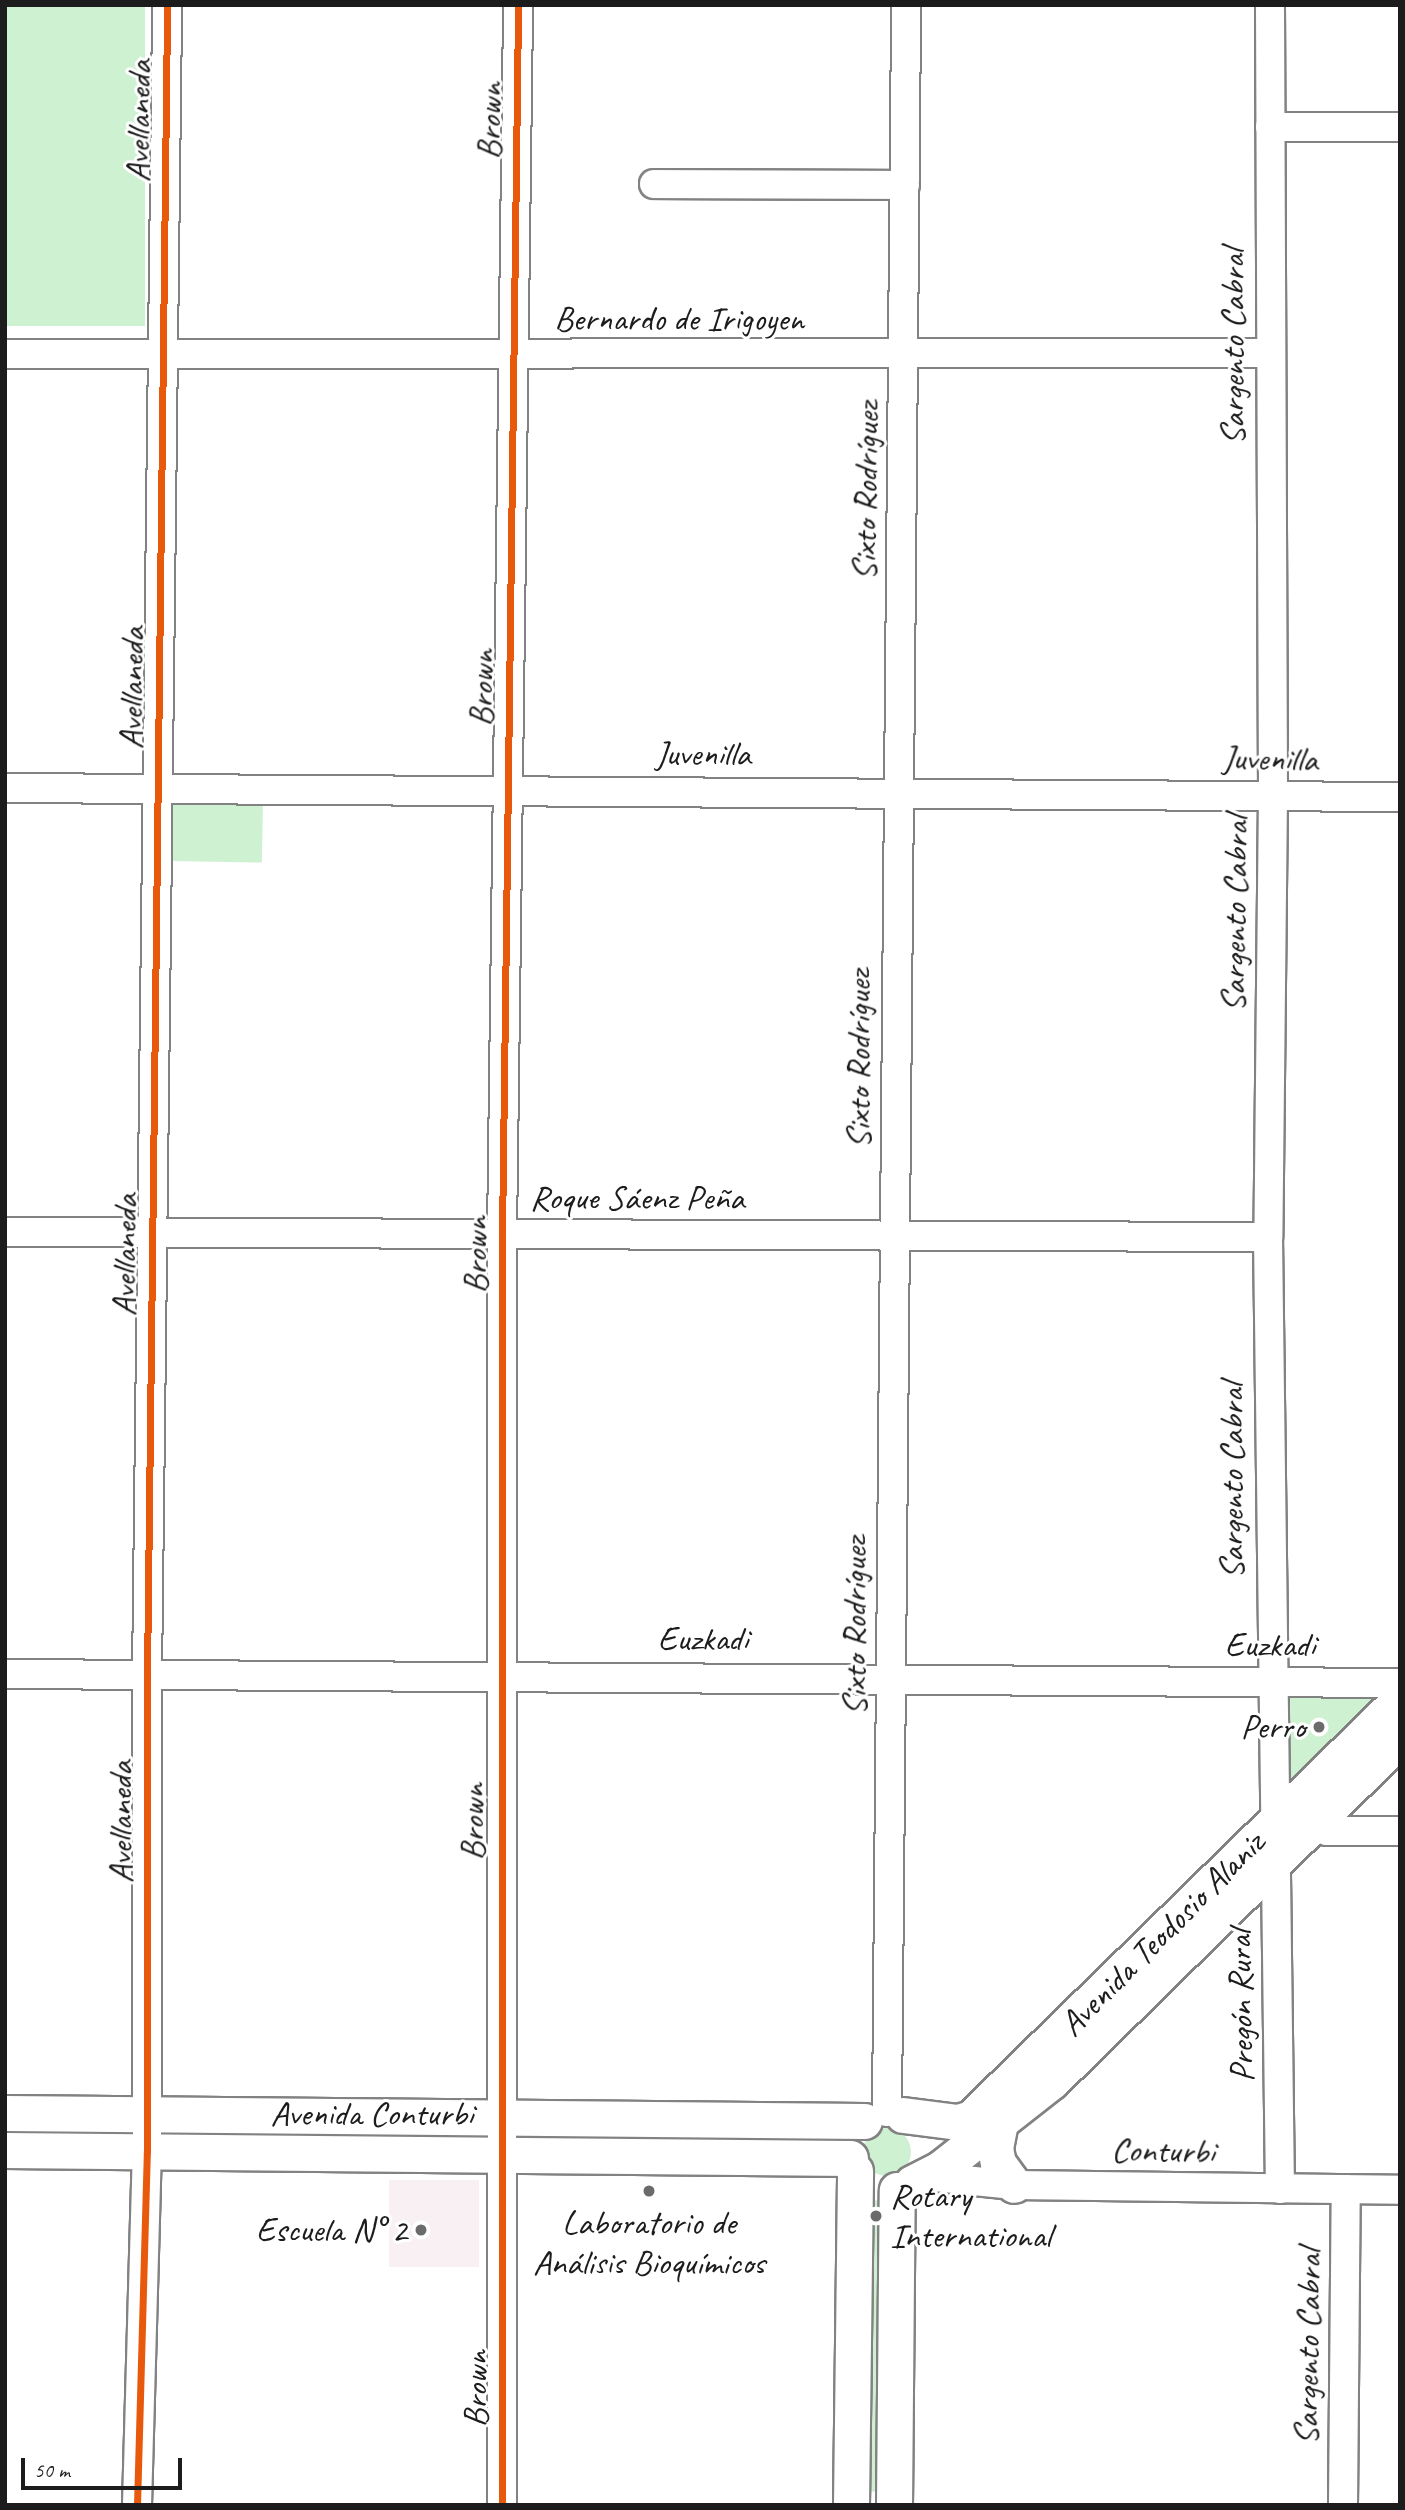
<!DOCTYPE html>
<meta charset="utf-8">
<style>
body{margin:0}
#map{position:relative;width:1405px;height:2510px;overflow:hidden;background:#fff;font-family:Caveat,sans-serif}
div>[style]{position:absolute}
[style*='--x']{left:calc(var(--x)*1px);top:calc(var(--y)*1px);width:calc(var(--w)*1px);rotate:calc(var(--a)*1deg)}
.built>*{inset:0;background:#f9f0f3;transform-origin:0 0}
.green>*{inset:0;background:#cef1d2;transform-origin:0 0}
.round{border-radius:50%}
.roads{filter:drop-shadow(2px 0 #828282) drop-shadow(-2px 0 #828282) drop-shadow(0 2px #828282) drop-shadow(0 -2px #828282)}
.minor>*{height:28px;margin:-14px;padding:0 14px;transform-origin:14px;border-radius:14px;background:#fff}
.major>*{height:35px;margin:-17.5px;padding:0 17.5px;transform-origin:17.5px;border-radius:17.5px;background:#fff}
.cycleway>*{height:7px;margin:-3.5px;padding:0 3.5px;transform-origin:3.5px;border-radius:3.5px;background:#e8590c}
.dots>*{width:19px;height:19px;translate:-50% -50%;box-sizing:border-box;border:4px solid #fff;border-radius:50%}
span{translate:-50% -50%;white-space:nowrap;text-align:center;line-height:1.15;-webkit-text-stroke:6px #fff;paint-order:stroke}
.street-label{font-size:35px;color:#1c1c1c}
.poi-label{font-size:35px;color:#1c1c1c}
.right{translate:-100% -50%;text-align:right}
.left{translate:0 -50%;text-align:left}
.frame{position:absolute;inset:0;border:7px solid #1c1c1c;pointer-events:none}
.scale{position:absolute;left:21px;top:2458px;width:161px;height:32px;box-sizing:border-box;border:4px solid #1c1c1c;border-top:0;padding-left:9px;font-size:21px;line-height:24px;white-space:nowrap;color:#1c1c1c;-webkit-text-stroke:5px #fff;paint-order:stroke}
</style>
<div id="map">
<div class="built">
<i style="left:389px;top:2180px;width:90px;height:87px"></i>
</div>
<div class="green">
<i style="left:5px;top:5px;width:140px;height:321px"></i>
<i style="left:172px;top:799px;width:91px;height:62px;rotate:1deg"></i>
<i style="clip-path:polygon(1287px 1696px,1377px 1698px,1290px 1797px,1280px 1787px)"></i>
<i class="round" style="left:863px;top:2128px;width:48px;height:48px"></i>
<i style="left:864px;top:2200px;width:23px;height:291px;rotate:2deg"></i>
</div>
<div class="roads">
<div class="minor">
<i style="--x:1270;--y:5;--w:790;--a:89.78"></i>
<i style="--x:1273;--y:795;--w:442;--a:90.6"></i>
<i style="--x:1268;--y:1237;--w:952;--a:89.28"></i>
<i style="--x:1270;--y:127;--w:130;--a:0"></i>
<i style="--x:654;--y:184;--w:251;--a:0.2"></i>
<i style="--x:5;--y:354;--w:1264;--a:-0.05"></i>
<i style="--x:5;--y:788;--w:1395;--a:0.37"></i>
<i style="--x:5;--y:1232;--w:1263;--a:0.23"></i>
<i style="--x:5;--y:1674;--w:1395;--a:0.37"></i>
<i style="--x:1300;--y:1813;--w:32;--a:34"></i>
<i style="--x:1327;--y:1831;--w:73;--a:0"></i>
<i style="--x:887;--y:2112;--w:2107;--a:-89.48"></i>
<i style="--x:925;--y:2176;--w:89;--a:5.8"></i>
<i style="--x:1014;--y:2185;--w:386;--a:0.7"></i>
<i style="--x:137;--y:2505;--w:354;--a:-88.4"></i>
<i style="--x:147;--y:2151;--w:476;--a:-90"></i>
<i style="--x:147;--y:1675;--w:1670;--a:-89.31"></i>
<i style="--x:502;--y:2505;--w:1271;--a:-90"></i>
<i style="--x:502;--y:1234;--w:1229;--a:-89.25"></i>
<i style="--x:1343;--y:2505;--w:316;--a:-89.5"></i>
</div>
<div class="major">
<i style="--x:1002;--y:2112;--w:37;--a:101"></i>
<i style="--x:995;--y:2148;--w:15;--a:79"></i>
<i style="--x:998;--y:2163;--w:27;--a:54"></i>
<i style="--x:5;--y:2113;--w:859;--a:0.53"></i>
<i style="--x:903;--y:2115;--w:55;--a:7.3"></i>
<i style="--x:958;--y:2122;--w:14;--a:-17"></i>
<i style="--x:971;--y:2118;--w:600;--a:-44.32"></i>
<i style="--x:5;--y:2150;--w:845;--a:0.54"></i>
<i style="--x:912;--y:2183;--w:33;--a:-27"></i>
<i style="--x:941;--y:2168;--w:141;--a:-38.1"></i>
<i style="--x:1052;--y:2081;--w:488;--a:-44.5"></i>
<i style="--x:851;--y:2505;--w:334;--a:-89.3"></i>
<i style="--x:894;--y:2505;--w:315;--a:-89.5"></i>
</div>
</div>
<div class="cycleway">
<i style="--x:137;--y:2505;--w:354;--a:-88.4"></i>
<i style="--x:147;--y:2151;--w:476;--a:-90"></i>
<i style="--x:147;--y:1675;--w:1670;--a:-89.31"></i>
<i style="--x:502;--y:2505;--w:1271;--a:-90"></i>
<i style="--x:502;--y:1234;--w:1229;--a:-89.25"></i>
</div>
<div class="dots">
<i style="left:1319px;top:1727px;background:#6b6b6b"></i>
<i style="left:649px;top:2191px;background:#6b6b6b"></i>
<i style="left:876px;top:2216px;background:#6b6b6b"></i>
<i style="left:421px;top:2230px;background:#6b6b6b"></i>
</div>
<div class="street-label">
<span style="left:139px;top:121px;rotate:-89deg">Avellaneda</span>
<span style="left:490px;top:121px;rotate:-89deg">Brown</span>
<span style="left:679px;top:319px">Bernardo de Irigoyen</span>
<span style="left:1233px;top:347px;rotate:-90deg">Sargento Cabral</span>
<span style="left:866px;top:491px;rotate:-89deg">Sixto Rodríguez</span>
<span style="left:132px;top:688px;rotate:-89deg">Avellaneda</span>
<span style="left:482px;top:688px;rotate:-89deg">Brown</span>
<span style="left:703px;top:754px">Juvenilla</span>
<span style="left:1270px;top:759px;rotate:1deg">Juvenilla</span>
<span style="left:1235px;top:914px;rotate:-89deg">Sargento Cabral</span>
<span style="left:859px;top:1059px;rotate:-90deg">Sixto Rodríguez</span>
<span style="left:637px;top:1198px">Roque Sáenz Peña</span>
<span style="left:125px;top:1255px;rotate:-89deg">Avellaneda</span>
<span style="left:476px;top:1255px;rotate:-90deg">Brown</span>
<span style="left:1232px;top:1481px;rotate:-90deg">Sargento Cabral</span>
<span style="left:855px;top:1626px;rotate:-90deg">Sixto Rodríguez</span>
<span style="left:703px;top:1639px">Euzkadi</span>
<span style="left:1270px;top:1645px">Euzkadi</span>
<span style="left:121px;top:1822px;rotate:-90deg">Avellaneda</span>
<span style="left:473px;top:1822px;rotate:-90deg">Brown</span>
<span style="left:1162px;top:1934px;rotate:-45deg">Avenida Teodosio Alaniz</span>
<span style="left:1241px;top:2006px;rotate:-91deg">Pregón Rural</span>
<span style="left:372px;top:2114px">Avenida Conturbi</span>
<span style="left:1163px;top:2151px;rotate:1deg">Conturbi</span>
<span style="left:1308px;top:2347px;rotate:-89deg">Sargento Cabral</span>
<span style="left:476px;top:2389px;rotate:-90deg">Brown</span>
</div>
<div class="poi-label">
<span class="right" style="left:1305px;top:1727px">Perro</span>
<span class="left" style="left:890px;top:2216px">Rotary<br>International</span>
<span style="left:649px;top:2243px">Laboratorio de<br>Análisis Bioquímicos</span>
<span class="right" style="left:407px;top:2230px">Escuela N° 2</span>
</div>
<div class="frame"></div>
<div class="scale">50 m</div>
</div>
